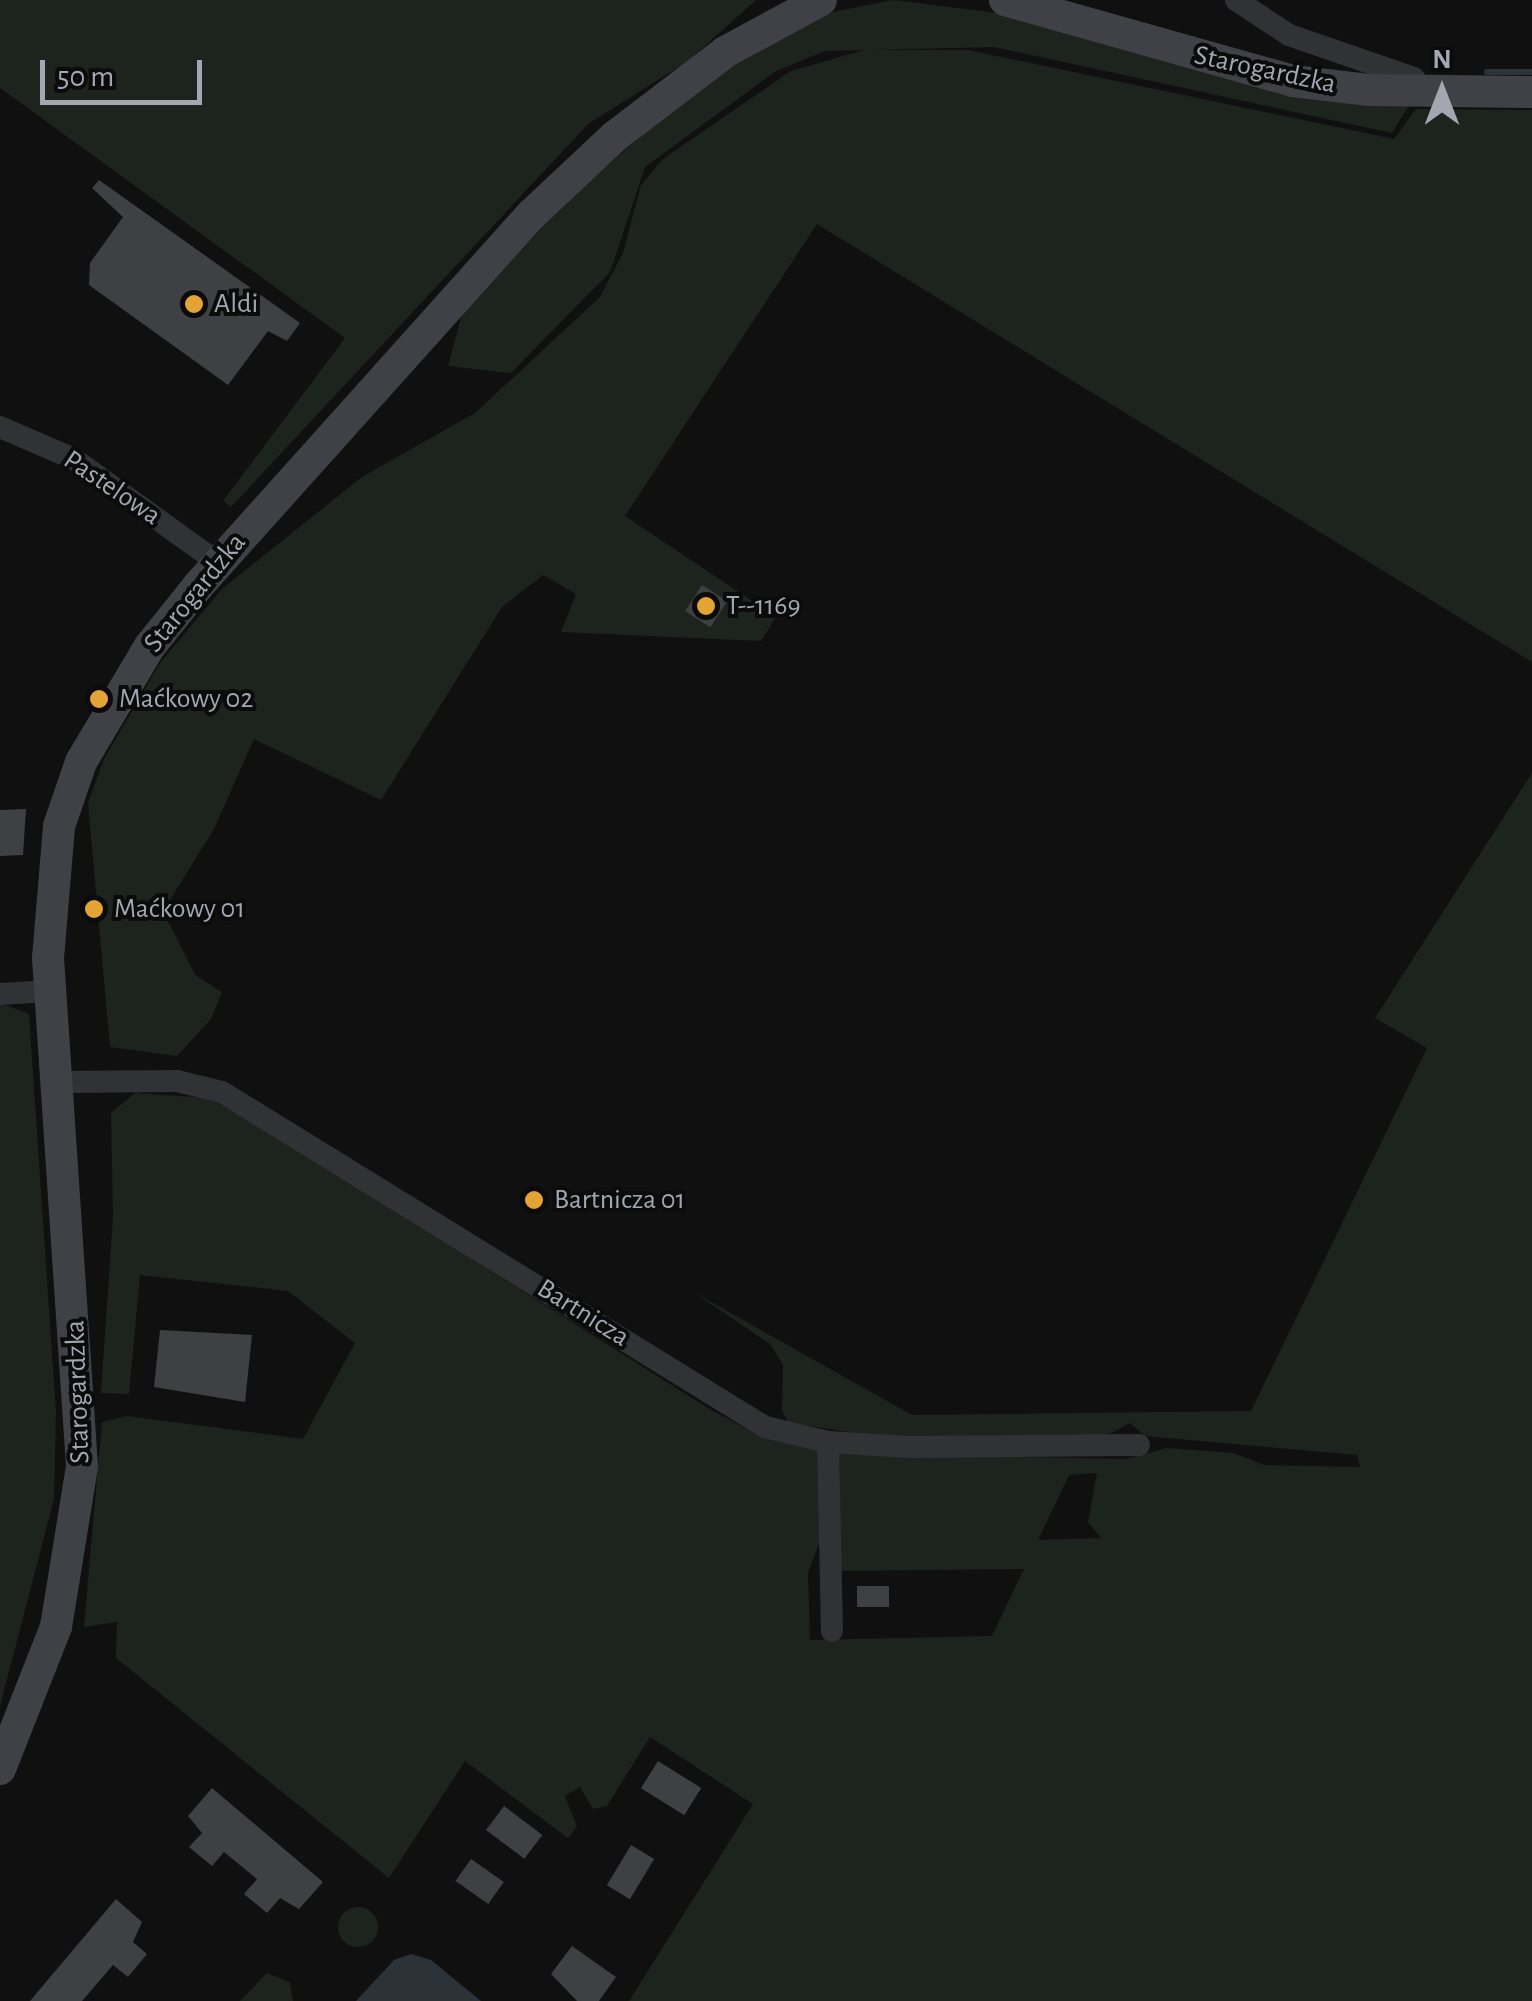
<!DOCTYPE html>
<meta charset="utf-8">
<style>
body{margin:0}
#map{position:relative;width:1532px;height:2001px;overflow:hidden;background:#101011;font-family:"Alegreya Sans",sans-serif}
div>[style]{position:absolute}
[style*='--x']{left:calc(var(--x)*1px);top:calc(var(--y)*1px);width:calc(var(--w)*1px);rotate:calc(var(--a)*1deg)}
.green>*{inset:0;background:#1d241d}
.round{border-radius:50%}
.water>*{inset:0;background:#2b3339}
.stream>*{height:6px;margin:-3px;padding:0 3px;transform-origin:3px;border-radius:3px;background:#2b3339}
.building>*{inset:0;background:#3f4044;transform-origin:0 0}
.minor>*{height:22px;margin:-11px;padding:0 11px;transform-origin:11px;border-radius:11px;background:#313236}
.secondary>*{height:32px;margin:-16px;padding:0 16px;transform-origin:16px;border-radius:16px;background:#404146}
.dots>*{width:28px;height:28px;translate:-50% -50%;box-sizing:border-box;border:5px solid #0b0b0c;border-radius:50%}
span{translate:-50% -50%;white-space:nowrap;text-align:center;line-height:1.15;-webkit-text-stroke:8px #0b0b0c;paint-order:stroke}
.street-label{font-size:28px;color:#a2a7b1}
.poi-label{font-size:28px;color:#a2a7b1}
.left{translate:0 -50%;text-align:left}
.north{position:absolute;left:1392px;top:40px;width:100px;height:100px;-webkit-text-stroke:8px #0b0b0c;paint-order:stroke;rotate:0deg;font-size:28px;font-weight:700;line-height:40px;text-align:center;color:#a2a7b1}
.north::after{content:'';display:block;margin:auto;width:35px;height:45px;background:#a2a7b1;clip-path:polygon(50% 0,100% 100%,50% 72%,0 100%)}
.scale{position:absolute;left:40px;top:60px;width:162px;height:45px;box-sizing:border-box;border:5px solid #a2a7b1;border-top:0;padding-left:12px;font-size:30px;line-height:35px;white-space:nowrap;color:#a2a7b1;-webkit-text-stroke:8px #0b0b0c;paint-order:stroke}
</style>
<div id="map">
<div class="green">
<i style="clip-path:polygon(0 0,756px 0,688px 61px,588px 124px,231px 507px,223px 501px,345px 338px,0 88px)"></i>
<i style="clip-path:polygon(893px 0,1005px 14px,1411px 102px,1392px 133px,994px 47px,825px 51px,776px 71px,645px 167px,610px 272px,511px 373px,448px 366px,463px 310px,550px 214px,686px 98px,744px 55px,828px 13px)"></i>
<i style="clip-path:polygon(864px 50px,968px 50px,1394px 139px,1416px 109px,1532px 110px,1532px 662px,817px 224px,625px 516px,776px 617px,761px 641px,561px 632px,576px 594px,543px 575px,502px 607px,381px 800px,254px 739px,214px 829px,163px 911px,195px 975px,222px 992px,211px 1019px,177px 1056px,110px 1047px,88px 803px,104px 759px,160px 663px,222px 589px,362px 477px,475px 413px,600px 297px,623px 253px,641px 185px,663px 159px,791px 71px)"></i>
<i style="clip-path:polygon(evenodd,1532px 773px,1532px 2001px,629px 2001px,753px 1804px,650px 1737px,607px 1806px,593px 1809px,580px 1787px,565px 1796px,577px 1826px,568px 1838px,465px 1761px,389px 1878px,116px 1658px,117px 1622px,84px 1627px,102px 1422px,127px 1416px,303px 1439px,355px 1343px,288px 1291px,140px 1275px,129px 1394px,101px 1393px,113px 1217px,111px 1113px,135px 1093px,207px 1098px,241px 1113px,711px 1410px,753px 1432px,820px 1451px,825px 1528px,808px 1573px,810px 1640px,992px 1636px,1024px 1569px,841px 1571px,839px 1452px,1001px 1450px,1017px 1457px,1126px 1459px,1167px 1448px,1233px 1453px,1264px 1465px,1360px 1467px,1357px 1455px,1145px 1436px,1130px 1423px,1104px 1437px,896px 1439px,789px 1423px,782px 1411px,783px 1365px,770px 1344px,695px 1293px,912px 1415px,1251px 1411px,1427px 1048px,1375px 1018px,1532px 773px,1097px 1473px,1088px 1522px,1101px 1538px,1038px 1540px,1069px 1475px,1097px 1473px)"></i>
<i style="clip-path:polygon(0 1003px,29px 1014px,56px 1413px,54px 1499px,0 1706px)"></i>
<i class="round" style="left:338px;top:1907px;width:40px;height:40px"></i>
<i style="clip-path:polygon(267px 1973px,290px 1982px,293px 2001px,240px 2001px)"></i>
</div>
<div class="water">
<i style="clip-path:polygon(411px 1954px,431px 1960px,481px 2001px,356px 2001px,394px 1960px)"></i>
</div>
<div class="stream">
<i style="--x:1487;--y:72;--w:45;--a:0"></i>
</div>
<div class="building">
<i style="clip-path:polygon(99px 180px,300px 323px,287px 341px,268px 331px,228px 385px,89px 285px,90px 263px,123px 217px,92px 188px)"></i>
<i style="left:702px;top:585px;width:30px;height:31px;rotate:33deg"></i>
<i style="clip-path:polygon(26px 809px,23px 855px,0 856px,0 810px)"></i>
<i style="clip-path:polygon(160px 1330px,252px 1335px,245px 1402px,154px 1387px)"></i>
<i style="left:889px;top:1586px;width:21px;height:32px;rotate:90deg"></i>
<i style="left:658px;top:1761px;width:51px;height:32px;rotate:32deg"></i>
<i style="clip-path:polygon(212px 1788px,323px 1882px,299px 1909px,280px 1898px,267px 1913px,244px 1894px,257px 1879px,224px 1852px,212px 1866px,189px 1847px,202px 1833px,188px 1816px)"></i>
<i style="left:504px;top:1806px;width:48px;height:30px;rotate:37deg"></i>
<i style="left:631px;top:1845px;width:27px;height:47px;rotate:31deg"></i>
<i style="left:471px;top:1859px;width:40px;height:27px;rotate:35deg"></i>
<i style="clip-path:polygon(116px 1899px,142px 1922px,133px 1942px,147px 1954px,128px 1977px,113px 1965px,82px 2001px,30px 2001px)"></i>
<i style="clip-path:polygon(572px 1946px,616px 1977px,599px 2001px,577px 2001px,551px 1974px)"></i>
</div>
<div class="minor">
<i style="--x:1236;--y:0;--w:64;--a:33.4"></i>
<i style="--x:1289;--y:35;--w:132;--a:19"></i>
<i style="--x:1414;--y:78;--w:16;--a:55"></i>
<i style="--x:0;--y:427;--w:81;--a:23.4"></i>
<i style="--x:74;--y:459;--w:176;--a:35.8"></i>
<i style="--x:0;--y:994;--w:49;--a:-3.5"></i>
<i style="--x:56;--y:1082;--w:121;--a:-0.5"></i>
<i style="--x:177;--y:1081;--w:46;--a:13.7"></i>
<i style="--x:222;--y:1092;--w:638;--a:31.67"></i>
<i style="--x:765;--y:1427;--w:65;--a:13.4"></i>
<i style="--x:828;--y:1442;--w:81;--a:3.5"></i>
<i style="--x:909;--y:1447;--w:230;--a:-0.5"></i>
<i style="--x:828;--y:1442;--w:189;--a:88.8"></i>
</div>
<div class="secondary">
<i style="--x:1005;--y:0;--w:299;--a:15.7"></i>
<i style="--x:1293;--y:81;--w:78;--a:6.7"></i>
<i style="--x:1370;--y:90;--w:162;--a:0.7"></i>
<i style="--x:0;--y:1769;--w:153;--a:-68.5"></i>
<i style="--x:56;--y:1627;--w:163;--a:-80.8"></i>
<i style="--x:82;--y:1466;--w:509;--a:-93.83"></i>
<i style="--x:48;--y:958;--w:132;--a:-85.2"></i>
<i style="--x:59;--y:826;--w:68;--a:-71"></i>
<i style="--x:81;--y:762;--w:135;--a:-59.3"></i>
<i style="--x:150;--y:646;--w:77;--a:-51.3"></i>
<i style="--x:198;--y:586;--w:499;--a:-48.1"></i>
<i style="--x:531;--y:215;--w:114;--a:-43.2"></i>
<i style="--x:614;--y:137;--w:140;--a:-37.4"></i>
<i style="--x:725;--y:52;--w:109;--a:-28.4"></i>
</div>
<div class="dots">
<i style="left:194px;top:304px;background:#e4a335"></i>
<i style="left:706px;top:606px;background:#e4a335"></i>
<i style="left:99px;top:699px;background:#e4a335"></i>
<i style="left:94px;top:909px;background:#e4a335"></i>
<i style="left:534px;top:1200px;background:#e4a335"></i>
</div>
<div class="street-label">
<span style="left:1265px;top:70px;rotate:12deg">Starogardzka</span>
<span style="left:112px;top:488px;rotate:34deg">Pastelowa</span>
<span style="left:195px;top:593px;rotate:-51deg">Starogardzka</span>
<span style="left:583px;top:1313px;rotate:32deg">Bartnicza</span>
<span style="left:78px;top:1392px;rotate:-92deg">Starogardzka</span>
</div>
<div class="poi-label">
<span class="left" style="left:214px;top:304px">Aldi</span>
<span class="left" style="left:726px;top:606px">T--1169</span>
<span class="left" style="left:119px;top:699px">Maćkowy 02</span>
<span class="left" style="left:114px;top:909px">Maćkowy 01</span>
<span class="left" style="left:554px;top:1200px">Bartnicza 01</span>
</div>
<div class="north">N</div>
<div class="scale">50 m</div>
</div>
